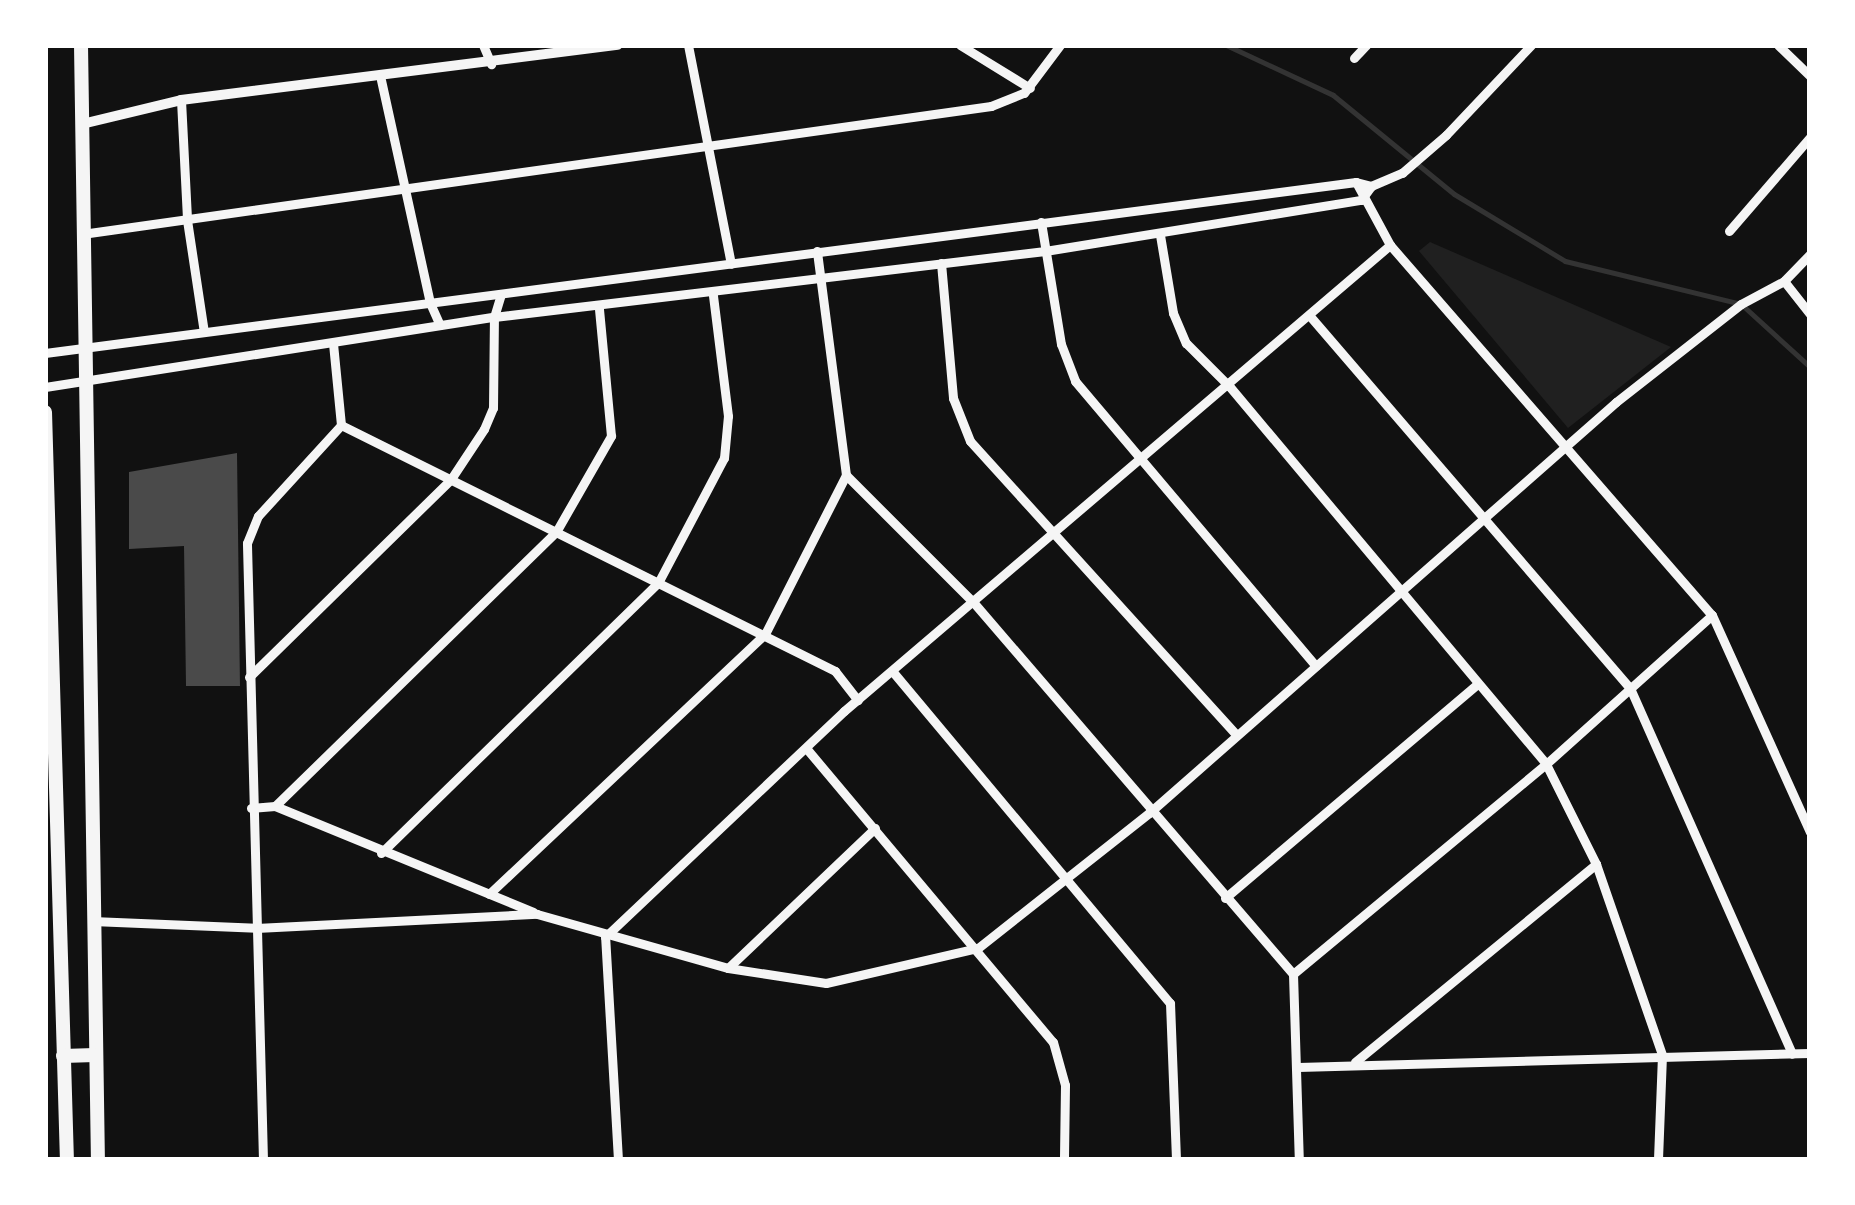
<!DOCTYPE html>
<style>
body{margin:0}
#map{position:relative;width:1855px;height:1205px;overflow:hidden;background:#111;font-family:Commissioner,sans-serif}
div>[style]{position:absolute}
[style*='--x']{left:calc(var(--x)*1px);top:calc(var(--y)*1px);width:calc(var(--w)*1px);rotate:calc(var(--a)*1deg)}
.green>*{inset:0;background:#202020}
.stream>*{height:5px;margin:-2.5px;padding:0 2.5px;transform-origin:2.5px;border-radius:2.5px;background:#333}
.building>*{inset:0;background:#4a4a4a}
.minor>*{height:9px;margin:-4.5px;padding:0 4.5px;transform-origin:4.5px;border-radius:4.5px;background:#f5f5f5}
.tertiary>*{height:10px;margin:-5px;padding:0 5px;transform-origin:5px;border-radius:5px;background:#f5f5f5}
.primary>*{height:14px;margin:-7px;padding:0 7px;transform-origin:7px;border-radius:7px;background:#f5f5f5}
span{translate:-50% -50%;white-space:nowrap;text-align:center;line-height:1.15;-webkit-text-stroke:8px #fff;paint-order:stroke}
.frame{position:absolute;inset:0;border:48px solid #fff;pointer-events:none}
</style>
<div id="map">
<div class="green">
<i style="clip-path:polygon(1430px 242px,1671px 347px,1568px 428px,1419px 251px)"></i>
</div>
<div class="stream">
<i style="--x:99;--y:45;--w:125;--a:0"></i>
<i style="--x:1226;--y:45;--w:118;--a:25"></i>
<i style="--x:1333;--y:95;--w:156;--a:39.3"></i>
<i style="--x:1454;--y:194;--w:130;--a:31.1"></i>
<i style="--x:1565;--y:261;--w:181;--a:13.7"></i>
<i style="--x:1741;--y:304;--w:93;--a:42.4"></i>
</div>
<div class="building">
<i style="clip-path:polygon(237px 453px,240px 686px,186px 686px,184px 546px,129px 549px,129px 472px)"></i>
</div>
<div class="minor">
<i style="--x:483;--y:45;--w:21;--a:67"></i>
<i style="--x:688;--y:45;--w:223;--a:78.9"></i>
<i style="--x:960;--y:45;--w:82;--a:31.6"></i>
<i style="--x:1778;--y:45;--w:45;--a:44.1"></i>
<i style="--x:1354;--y:58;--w:18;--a:-47"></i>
<i style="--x:381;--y:80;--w:228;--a:77.6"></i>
<i style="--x:430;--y:303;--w:24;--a:66"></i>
<i style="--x:181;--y:100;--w:120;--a:87.1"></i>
<i style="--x:187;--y:220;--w:113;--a:81.4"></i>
<i style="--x:1356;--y:182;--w:72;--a:61.6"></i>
<i style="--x:1390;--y:245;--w:490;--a:49"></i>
<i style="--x:1712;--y:615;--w:238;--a:65.7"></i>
<i style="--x:1041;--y:222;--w:124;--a:80.7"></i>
<i style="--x:1061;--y:344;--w:40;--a:69"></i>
<i style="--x:1075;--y:381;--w:373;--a:49.8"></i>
<i style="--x:1729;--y:231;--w:124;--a:-49.2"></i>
<i style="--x:82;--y:234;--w:918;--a:-8.02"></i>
<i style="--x:991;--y:106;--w:35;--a:-22"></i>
<i style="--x:1024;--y:93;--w:60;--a:-53.1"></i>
<i style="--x:1160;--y:235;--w:79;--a:80.5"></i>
<i style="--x:1173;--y:313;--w:33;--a:67"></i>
<i style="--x:1186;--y:343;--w:62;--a:45"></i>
<i style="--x:1230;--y:387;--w:492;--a:50"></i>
<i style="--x:1546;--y:764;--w:112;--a:63.4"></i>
<i style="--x:1596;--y:864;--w:202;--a:70.9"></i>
<i style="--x:1662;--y:1055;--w:105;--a:92.2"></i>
<i style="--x:941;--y:263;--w:136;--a:84.9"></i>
<i style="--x:953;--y:398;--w:46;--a:68.4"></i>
<i style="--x:970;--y:441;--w:396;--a:47.8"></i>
<i style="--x:1784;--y:281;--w:42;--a:51.8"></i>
<i style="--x:1309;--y:315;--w:492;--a:49.3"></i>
<i style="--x:1630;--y:688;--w:400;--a:66.1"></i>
<i style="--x:45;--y:353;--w:1322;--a:-7.43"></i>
<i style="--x:1356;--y:182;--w:16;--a:15"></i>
<i style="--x:45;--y:387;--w:454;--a:-8.9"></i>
<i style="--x:494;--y:317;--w:555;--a:-6.83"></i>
<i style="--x:1045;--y:251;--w:320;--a:-9.2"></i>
<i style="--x:1361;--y:200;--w:17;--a:-54"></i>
<i style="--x:1371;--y:186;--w:34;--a:-23"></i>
<i style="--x:1402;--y:173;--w:58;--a:-40.8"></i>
<i style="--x:1446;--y:135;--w:124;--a:-46.6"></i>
<i style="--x:341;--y:425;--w:552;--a:26.47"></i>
<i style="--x:835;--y:671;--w:37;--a:52"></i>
<i style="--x:846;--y:475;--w:181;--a:45"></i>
<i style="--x:974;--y:603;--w:489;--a:49.3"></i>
<i style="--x:1293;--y:974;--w:186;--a:88.2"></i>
<i style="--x:893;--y:672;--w:432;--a:50.1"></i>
<i style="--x:1170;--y:1003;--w:157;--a:87.8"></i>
<i style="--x:249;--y:677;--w:283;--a:-44.4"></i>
<i style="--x:451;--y:479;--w:60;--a:-56.6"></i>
<i style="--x:484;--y:429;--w:23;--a:-67"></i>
<i style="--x:493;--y:408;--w:91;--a:-89.4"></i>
<i style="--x:494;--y:317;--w:24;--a:-73"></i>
<i style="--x:806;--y:748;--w:384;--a:50"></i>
<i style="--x:1053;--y:1042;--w:45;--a:74.4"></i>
<i style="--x:1065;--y:1085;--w:75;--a:90.8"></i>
<i style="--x:275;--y:806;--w:392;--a:-44.3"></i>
<i style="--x:556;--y:532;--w:111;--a:-60.2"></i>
<i style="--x:611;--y:436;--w:128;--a:-95.4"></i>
<i style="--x:251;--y:808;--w:24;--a:-5"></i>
<i style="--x:275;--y:806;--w:279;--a:22.3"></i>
<i style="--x:381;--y:853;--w:387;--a:-44.3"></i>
<i style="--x:658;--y:583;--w:141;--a:-62.2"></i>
<i style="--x:724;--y:458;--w:42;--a:-84.6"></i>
<i style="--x:728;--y:416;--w:122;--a:-97.1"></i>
<i style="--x:489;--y:894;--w:379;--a:-43.3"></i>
<i style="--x:765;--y:634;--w:178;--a:-63"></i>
<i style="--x:846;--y:475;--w:226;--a:-97.4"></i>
<i style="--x:1225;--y:898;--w:329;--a:-40.3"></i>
<i style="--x:92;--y:921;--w:164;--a:2.4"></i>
<i style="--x:256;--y:928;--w:281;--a:-2.9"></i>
<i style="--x:537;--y:914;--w:198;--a:15.8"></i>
<i style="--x:728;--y:968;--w:99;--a:8.7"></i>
<i style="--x:826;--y:983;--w:156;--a:-13"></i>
<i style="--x:978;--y:948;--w:218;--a:-38.3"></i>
<i style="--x:1149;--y:813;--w:622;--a:-41.35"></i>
<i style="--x:1616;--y:402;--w:159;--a:-38.1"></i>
<i style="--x:1741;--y:304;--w:49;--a:-28.1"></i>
<i style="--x:1784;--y:281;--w:37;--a:-46"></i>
<i style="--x:728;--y:968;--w:203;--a:-43.6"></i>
<i style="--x:1293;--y:974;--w:329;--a:-39.7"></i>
<i style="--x:1546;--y:764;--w:223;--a:-41.9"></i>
<i style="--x:1355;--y:1062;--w:312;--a:-39.4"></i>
<i style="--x:1298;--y:1067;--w:512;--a:-1.57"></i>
<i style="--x:263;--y:1160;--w:617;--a:-91.49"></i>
<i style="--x:247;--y:543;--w:29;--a:-68"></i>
<i style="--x:258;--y:516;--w:123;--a:-47.6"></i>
<i style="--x:341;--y:425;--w:82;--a:-95.6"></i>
<i style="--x:618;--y:1160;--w:223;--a:-93.3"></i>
<i style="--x:605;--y:937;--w:329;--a:-43.4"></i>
<i style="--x:844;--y:711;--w:718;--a:-40.48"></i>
</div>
<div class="tertiary">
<i style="--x:82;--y:124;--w:102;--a:-13.6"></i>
<i style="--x:181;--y:100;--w:440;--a:-7.2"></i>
</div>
<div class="primary">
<i style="--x:81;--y:45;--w:1115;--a:89.13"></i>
<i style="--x:45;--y:412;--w:748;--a:88.32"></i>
<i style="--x:63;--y:1056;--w:32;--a:-2"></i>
</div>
<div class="frame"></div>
</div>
